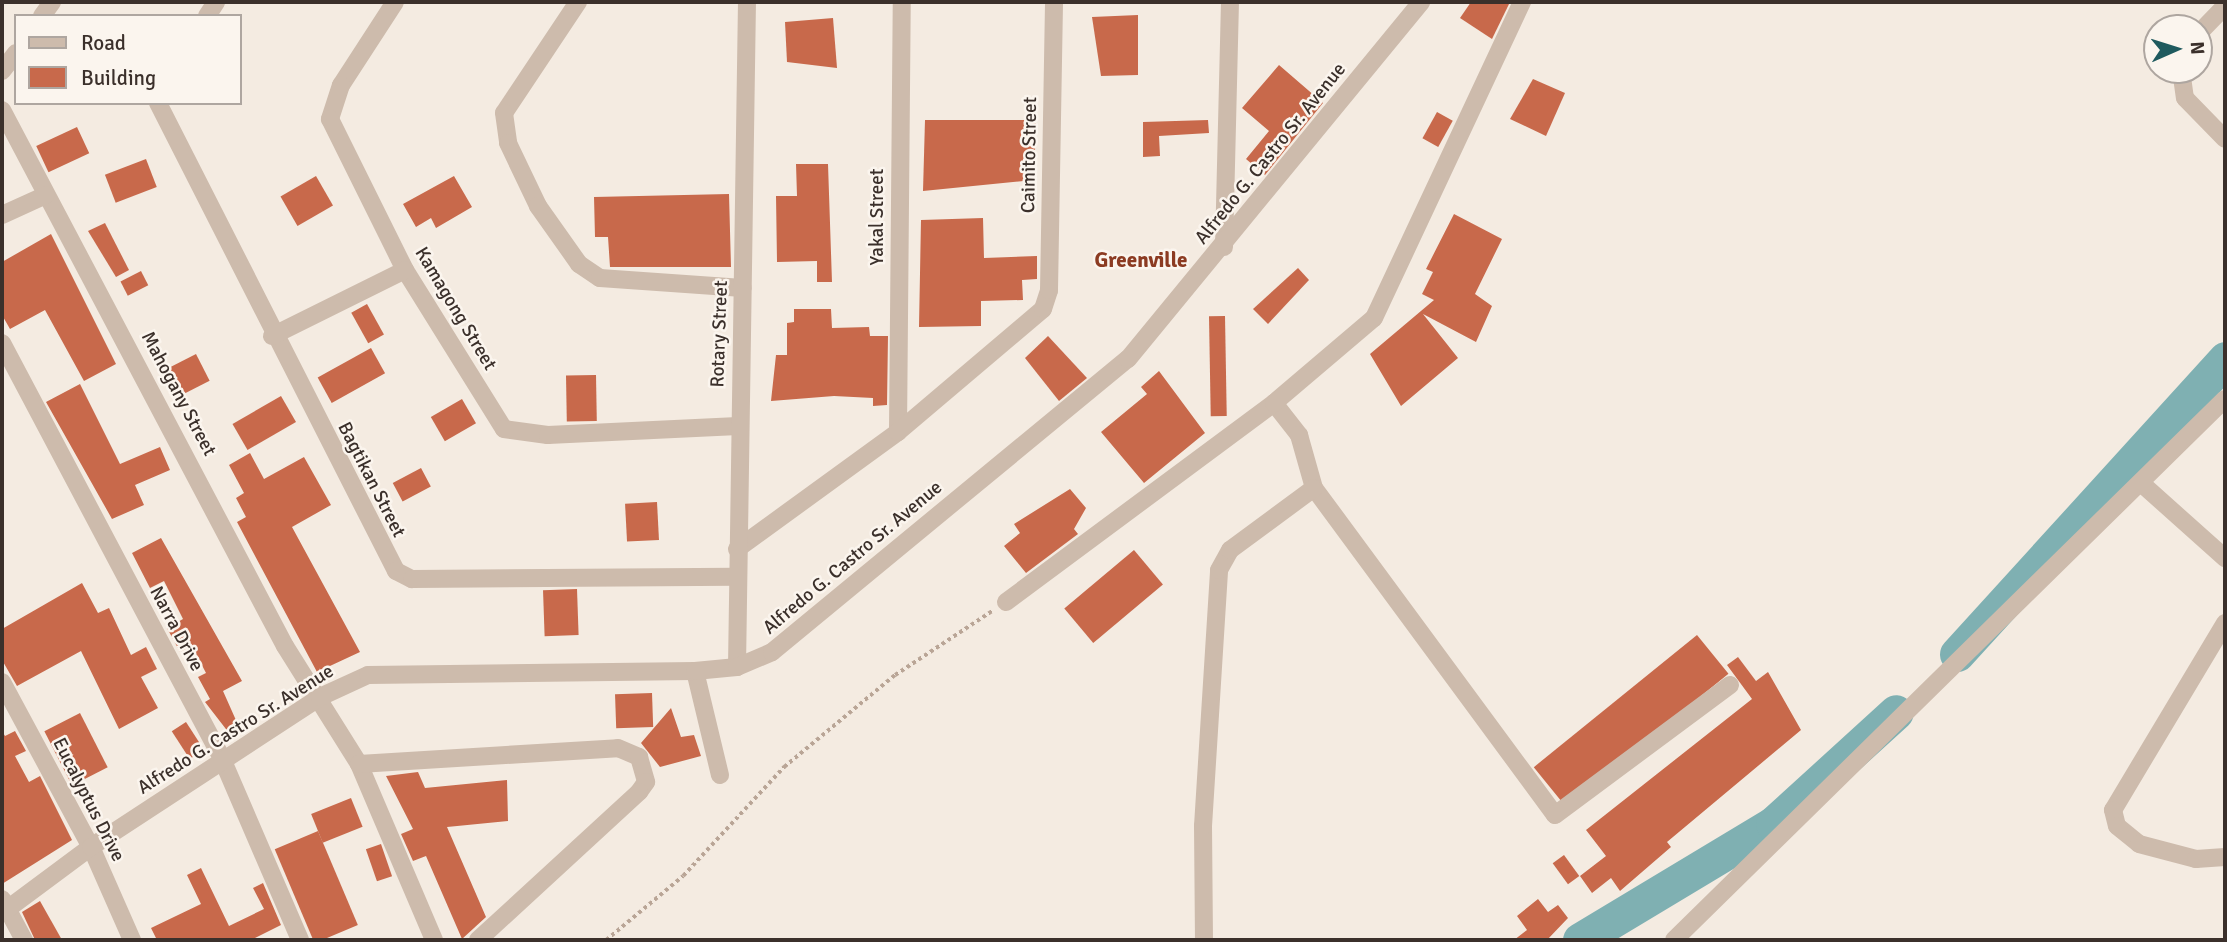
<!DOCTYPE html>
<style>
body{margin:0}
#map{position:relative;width:2227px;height:942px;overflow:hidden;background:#f4ebe1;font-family:Signika,sans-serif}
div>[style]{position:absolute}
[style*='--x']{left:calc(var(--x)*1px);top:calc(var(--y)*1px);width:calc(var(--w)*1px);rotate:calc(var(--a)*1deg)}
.river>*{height:35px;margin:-17.5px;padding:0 17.5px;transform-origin:17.5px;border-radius:17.5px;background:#7fb0b2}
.building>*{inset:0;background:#c8694b;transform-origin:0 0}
.path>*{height:3.5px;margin-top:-1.75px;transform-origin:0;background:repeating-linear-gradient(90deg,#b9a596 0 3.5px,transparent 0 7px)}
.minor>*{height:18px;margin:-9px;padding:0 9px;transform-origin:9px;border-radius:9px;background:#cdbbac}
span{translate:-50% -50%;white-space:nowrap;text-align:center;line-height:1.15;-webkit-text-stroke:5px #fbf5ee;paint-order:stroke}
.street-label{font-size:19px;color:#3b302b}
.neighbourhood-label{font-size:21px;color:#8c3b22;font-weight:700}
.frame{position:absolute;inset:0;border:4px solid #3b302b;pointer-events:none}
.legend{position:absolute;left:14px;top:14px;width:228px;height:91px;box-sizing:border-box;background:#fbf5ee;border:2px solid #aea6a0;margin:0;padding:9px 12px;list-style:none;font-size:21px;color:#3b302b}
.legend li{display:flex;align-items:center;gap:14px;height:35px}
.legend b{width:35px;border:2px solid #aea6a0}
.north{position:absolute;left:2143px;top:14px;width:70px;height:70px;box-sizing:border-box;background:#fbf5ee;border:2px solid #aea6a0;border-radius:50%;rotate:87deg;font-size:19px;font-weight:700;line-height:28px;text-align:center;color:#3b302b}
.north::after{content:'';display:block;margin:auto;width:24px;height:32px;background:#1f5a5e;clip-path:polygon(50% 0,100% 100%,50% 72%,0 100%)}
</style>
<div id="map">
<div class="river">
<i style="--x:1957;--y:654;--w:399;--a:-47.7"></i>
<i style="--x:1580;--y:940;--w:225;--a:-31"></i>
<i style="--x:1773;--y:824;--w:166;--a:-42.3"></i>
</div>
<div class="building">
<i style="clip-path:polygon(1471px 2px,1510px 2px,1492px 39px,1460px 18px)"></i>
<i style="clip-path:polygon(1138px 15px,1138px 75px,1101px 76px,1092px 17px)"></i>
<i style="clip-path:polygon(833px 18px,837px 68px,787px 62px,785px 22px)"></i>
<i style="clip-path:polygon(1279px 65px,1323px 103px,1265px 175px,1246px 159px,1269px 131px,1242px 108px)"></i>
<i style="clip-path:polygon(1533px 79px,1565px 93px,1546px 136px,1510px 119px)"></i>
<i style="left:1437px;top:112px;width:18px;height:30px;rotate:29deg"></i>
<i style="clip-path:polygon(925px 120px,1036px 120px,1034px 180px,923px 191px)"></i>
<i style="clip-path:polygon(1208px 120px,1209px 133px,1159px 136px,1160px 156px,1143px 157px,1143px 122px)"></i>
<i style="left:77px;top:127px;width:29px;height:45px;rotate:65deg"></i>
<i style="left:146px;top:159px;width:30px;height:44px;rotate:69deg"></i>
<i style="clip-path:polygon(796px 164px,828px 164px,832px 282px,817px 282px,817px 261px,777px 262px,776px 196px,797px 196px)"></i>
<i style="left:316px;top:176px;width:34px;height:41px;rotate:60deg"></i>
<i style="clip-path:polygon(454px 176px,472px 207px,436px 228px,431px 218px,416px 227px,403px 204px)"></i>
<i style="clip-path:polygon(729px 194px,731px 267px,610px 267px,608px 237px,595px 237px,594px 197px)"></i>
<i style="clip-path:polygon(1454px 214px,1502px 239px,1475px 294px,1492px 306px,1476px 342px,1423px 314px,1458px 358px,1401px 406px,1370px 354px,1434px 300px,1422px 294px,1433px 272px,1426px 269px)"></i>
<i style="clip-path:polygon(983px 218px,984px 258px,1037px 256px,1037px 279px,1022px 280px,1023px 300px,981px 301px,981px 326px,919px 327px,921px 220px)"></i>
<i style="clip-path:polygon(105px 223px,129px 270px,116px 277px,88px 231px)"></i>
<i style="clip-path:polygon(51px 234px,116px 364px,84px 381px,45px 310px,10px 329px,2px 315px,2px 262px)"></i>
<i style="clip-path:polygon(1298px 268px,1309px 280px,1268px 324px,1253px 309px)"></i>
<i style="left:141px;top:271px;width:16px;height:23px;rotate:63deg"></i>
<i style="left:367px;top:304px;width:35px;height:18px;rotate:61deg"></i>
<i style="clip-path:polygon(794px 309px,831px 309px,832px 328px,869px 327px,870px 336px,888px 336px,887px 405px,873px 406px,873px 398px,834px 396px,771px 401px,776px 355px,787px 355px,787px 323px,794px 322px)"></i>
<i style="left:1225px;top:316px;width:100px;height:16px;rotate:89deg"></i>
<i style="clip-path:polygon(1048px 336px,1087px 378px,1059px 401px,1025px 358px)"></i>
<i style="left:371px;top:348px;width:29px;height:61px;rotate:61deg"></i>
<i style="left:196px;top:354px;width:30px;height:33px;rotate:63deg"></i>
<i style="clip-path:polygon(1159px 371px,1205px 433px,1144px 483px,1101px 432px,1147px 394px,1141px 387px)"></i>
<i style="left:596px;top:375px;width:46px;height:30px;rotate:89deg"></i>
<i style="clip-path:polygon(80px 384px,120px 464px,160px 447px,170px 470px,135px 485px,144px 505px,112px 519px,46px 402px)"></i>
<i style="left:281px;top:396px;width:30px;height:56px;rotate:60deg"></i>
<i style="left:462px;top:399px;width:28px;height:36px;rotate:60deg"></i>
<i style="clip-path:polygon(250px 453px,264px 479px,304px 457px,331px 505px,292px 527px,360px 652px,317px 672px,237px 522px,246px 517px,236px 498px,244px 493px,229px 465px)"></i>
<i style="left:421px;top:468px;width:21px;height:32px;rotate:62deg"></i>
<i style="clip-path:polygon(1070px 489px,1086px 508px,1074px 529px,1078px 534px,1026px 573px,1004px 546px,1020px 533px,1014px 524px)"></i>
<i style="left:657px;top:502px;width:38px;height:32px;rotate:87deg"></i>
<i style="clip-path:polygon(161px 538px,242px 681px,223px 691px,239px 727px,229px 733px,205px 702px,210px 699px,198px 677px,206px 673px,192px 646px,180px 652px,167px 628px,183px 619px,164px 581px,150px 588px,132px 553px)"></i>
<i style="left:1134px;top:550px;width:45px;height:91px;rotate:50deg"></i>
<i style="clip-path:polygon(82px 583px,98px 613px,109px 608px,131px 655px,146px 647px,157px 669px,141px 677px,158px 708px,119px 729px,81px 651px,17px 686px,2px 660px,2px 629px)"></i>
<i style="left:577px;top:589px;width:46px;height:34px;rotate:88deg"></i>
<i style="left:1697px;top:635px;width:50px;height:210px;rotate:51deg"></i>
<i style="clip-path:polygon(1738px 657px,1756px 681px,1768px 672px,1801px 730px,1667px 842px,1671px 847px,1620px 891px,1611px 878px,1592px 893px,1580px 876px,1606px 856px,1586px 830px,1752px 699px,1727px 665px)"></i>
<i style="left:652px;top:693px;width:34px;height:37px;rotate:88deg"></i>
<i style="clip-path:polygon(671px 708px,681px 737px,694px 735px,701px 756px,660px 767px,641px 743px)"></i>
<i style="left:80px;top:713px;width:61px;height:40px;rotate:63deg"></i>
<i style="left:186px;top:722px;width:33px;height:17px;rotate:57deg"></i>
<i style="clip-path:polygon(2px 731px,5px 736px,15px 731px,26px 751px,15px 756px,29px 782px,40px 776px,72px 840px,2px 884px)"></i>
<i style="clip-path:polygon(418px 772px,425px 788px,507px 780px,508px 821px,447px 827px,486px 917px,462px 939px,426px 856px,413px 861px,401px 834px,413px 829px,386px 776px)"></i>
<i style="left:351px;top:798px;width:31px;height:43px;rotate:68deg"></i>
<i style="left:318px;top:831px;width:102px;height:47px;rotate:67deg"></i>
<i style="left:381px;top:844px;width:34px;height:16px;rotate:71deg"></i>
<i style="left:1564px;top:855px;width:26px;height:14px;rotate:54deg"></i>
<i style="clip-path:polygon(201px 868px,229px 926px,264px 909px,253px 888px,263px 883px,281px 925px,251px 940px,157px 940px,151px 928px,201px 904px,187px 875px)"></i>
<i style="clip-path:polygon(1538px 899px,1548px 912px,1558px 905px,1568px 918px,1547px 940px,1514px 940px,1527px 930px,1517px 916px)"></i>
<i style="clip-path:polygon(40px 901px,62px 940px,35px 940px,22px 912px)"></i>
</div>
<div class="path">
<i style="--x:606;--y:940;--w:100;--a:-39.7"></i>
<i style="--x:683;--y:876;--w:149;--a:-47.2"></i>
<i style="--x:784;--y:767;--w:144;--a:-39.7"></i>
<i style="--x:895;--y:675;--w:116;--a:-33.4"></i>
</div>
<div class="minor">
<i style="--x:395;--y:2;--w:99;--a:123"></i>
<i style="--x:341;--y:85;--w:36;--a:108"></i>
<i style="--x:330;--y:119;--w:169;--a:63.6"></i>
<i style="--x:405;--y:270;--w:187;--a:58.1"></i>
<i style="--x:504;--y:429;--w:44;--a:7.8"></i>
<i style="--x:548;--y:435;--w:190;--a:-2.7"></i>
<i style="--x:578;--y:2;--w:133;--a:123.7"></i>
<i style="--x:504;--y:113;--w:30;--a:82"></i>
<i style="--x:508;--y:143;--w:70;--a:64.5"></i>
<i style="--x:538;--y:206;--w:71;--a:54.7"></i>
<i style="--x:579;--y:264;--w:25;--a:34"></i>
<i style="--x:600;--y:278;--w:143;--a:4"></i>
<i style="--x:42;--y:16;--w:17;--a:-54"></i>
<i style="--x:207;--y:16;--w:17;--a:-57"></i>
<i style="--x:2199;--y:33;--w:37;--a:-46"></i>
<i style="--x:2181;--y:70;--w:28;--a:82"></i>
<i style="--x:2185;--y:98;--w:57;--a:45.7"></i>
<i style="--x:2;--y:71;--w:23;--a:-52"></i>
<i style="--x:158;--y:103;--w:525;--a:63.04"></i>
<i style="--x:396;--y:571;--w:18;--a:27"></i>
<i style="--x:412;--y:579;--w:323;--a:-0.4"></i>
<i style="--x:2;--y:110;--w:606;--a:62.17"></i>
<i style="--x:285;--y:646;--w:139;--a:57.9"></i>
<i style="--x:359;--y:764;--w:191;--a:66.9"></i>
<i style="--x:2;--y:215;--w:48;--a:-24.4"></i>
<i style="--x:1224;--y:247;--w:245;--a:-88.6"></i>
<i style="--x:272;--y:336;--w:148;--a:-26.4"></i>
<i style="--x:2;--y:343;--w:473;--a:62.1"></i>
<i style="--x:223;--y:761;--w:195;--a:66.7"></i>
<i style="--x:1274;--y:403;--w:41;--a:52"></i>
<i style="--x:1299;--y:435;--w:55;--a:74.2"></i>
<i style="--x:1314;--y:488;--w:406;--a:53.6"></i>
<i style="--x:1555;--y:815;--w:218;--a:-36.6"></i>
<i style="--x:898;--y:432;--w:430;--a:-89.5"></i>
<i style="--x:2141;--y:483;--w:113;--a:41.8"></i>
<i style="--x:737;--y:549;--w:199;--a:-36"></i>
<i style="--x:898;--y:432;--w:190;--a:-40.3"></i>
<i style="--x:1043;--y:309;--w:20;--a:-72"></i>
<i style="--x:1049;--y:290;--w:288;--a:-89"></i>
<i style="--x:1006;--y:602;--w:334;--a:-36.6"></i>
<i style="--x:1274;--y:403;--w:131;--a:-40.4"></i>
<i style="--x:1374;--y:318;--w:349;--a:-64.9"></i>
<i style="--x:2225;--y:623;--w:218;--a:120.9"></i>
<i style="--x:2113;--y:810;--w:16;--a:76"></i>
<i style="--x:2117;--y:826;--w:28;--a:39"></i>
<i style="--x:2139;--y:844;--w:59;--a:14.7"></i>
<i style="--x:2196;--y:859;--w:29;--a:-4"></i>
<i style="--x:737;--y:667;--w:665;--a:-89.14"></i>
<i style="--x:695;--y:671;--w:107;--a:76.5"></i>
<i style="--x:2;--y:682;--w:187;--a:61.7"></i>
<i style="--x:91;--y:847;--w:102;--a:66.2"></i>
<i style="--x:359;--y:764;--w:259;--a:-3.5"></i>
<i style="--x:618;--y:748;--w:23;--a:23"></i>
<i style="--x:639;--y:757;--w:26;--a:74"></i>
<i style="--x:646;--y:782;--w:12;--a:125"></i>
<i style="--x:639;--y:792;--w:219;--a:137.4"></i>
<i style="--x:2;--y:899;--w:47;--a:61.8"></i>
<i style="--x:2;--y:913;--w:111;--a:-36.6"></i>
<i style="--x:91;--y:847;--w:274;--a:-33.2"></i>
<i style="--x:320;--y:697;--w:53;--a:-24.6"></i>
<i style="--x:368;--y:675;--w:327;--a:-0.7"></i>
<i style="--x:695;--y:671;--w:42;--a:-5.4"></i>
<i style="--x:737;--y:667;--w:38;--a:-23"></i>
<i style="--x:772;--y:652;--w:461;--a:-39.5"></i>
<i style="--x:1128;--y:359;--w:462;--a:-50.6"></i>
<i style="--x:1204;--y:940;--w:114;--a:-90.5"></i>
<i style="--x:1203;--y:826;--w:256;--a:-86.4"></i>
<i style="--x:1219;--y:570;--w:23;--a:-61"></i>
<i style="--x:1230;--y:550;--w:104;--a:-36.4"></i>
<i style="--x:1674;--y:940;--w:772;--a:-44.48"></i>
</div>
<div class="street-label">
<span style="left:1271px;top:154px;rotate:-51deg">Alfredo G. Castro Sr. Avenue</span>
<span style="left:1030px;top:155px;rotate:-89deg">Caimito Street</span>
<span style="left:878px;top:217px;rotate:-90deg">Yakal Street</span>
<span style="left:455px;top:309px;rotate:59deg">Kamagong Street</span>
<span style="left:720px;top:334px;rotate:-88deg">Rotary Street</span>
<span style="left:178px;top:394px;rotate:62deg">Mahogany Street</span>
<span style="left:371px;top:480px;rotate:63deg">Bagtikan Street</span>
<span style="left:853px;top:558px;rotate:-40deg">Alfredo G. Castro Sr. Avenue</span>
<span style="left:176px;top:629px;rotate:62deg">Narra Drive</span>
<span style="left:236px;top:730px;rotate:-32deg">Alfredo G. Castro Sr. Avenue</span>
<span style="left:88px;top:800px;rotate:63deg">Eucalyptus Drive</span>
</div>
<div class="neighbourhood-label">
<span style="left:1141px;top:260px">Greenville</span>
</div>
<div class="frame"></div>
<ul class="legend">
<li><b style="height:9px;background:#cdbbac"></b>Road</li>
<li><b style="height:19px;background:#c8694b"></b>Building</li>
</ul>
<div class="north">N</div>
</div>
